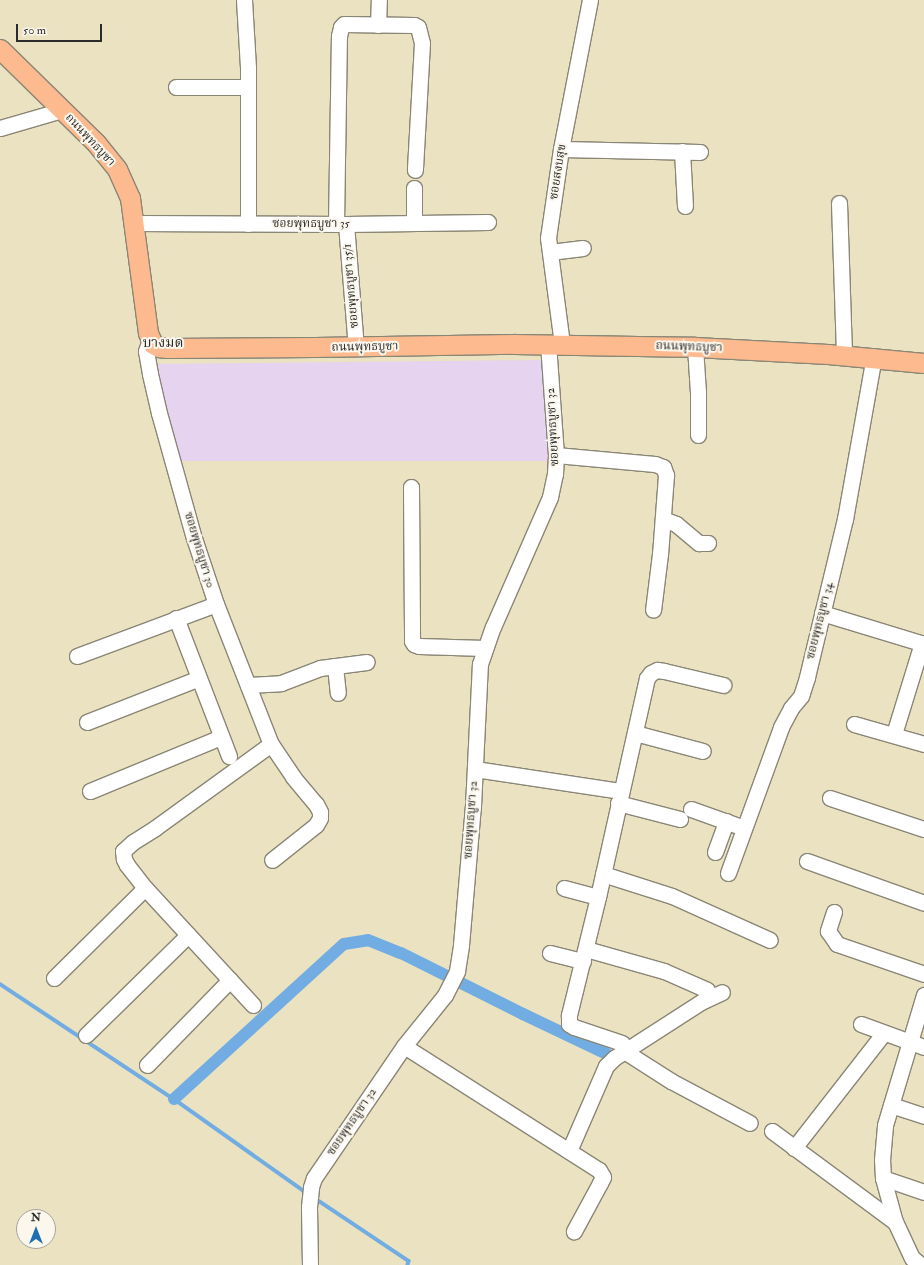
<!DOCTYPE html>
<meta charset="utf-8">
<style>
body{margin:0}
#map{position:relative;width:924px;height:1265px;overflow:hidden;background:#eae2c0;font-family:"IM FELL Double Pica","Noto Serif Thai",serif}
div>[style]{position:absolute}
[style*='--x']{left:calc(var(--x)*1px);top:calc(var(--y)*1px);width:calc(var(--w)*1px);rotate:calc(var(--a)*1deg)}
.built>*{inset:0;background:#e5d3f0}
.stream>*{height:3.5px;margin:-1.75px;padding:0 1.75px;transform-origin:1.75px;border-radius:1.75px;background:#71ade2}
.canal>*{height:12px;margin:-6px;padding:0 6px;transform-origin:6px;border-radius:6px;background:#71ade2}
.roads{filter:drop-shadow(1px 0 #8a8676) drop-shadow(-1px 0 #8a8676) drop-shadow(0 1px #8a8676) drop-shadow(0 -1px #8a8676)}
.minor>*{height:15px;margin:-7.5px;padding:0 7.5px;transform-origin:7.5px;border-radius:7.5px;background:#fff}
.major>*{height:19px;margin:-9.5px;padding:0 9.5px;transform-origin:9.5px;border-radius:9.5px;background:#fcba8e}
span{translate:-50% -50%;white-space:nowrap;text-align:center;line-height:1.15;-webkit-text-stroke:4px #fbf7ec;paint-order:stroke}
.street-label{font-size:12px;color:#2b2b2b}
.quarter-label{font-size:14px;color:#2b2b2b}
.north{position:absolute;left:16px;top:1209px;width:40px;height:40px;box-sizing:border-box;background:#fbf7ec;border:1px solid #a8a59f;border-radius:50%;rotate:0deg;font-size:11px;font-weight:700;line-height:16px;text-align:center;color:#2b2b2b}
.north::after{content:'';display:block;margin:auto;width:14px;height:18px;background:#1f6fb2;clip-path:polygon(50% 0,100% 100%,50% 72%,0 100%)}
.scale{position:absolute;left:16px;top:24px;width:86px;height:18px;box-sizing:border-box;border:2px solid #2b2b2b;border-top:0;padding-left:5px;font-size:12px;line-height:14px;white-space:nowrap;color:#2b2b2b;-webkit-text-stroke:3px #fbf7ec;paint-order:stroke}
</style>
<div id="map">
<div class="built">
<i style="clip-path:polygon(546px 360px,553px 461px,180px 461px,164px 411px,153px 364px)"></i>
</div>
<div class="stream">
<i style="--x:0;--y:984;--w:209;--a:33.5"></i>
<i style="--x:174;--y:1099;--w:163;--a:35.3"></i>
<i style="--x:313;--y:1197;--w:115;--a:33.7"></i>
<i style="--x:409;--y:1261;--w:4;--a:104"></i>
</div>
<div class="canal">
<i style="--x:174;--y:1099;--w:230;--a:-42.4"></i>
<i style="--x:344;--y:944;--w:24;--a:-9"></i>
<i style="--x:368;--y:940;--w:35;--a:22"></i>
<i style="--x:401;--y:953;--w:136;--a:26.6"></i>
<i style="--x:523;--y:1014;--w:93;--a:25.5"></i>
</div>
<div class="roads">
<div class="minor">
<i style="--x:244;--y:0;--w:68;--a:86.6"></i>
<i style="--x:248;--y:68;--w:156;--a:90"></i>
<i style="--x:378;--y:25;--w:25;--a:-88"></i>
<i style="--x:176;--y:87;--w:72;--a:0"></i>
<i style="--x:0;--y:128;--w:65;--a:-16.2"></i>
<i style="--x:561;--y:149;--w:139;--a:1.2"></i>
<i style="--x:682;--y:151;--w:55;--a:86.9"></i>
<i style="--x:839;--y:203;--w:152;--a:88.1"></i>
<i style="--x:135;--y:223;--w:211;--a:0.3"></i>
<i style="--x:346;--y:224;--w:142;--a:-0.8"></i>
<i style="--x:414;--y:223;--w:35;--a:-90"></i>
<i style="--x:336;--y:224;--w:188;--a:-89.1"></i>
<i style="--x:339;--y:36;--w:9;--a:-77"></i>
<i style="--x:341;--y:27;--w:4;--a:-45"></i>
<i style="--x:344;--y:24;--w:70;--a:0.8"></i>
<i style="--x:414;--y:25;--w:4;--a:27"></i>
<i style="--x:418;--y:27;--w:16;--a:76"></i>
<i style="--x:422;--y:43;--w:127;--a:93.2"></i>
<i style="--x:346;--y:224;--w:123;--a:85.4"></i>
<i style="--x:550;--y:252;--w:33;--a:-7"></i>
<i style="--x:150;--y:339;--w:13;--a:108"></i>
<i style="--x:146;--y:351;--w:23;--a:80"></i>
<i style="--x:150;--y:374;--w:40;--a:77"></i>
<i style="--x:159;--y:413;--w:130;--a:74.4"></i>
<i style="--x:194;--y:538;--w:70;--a:71.6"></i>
<i style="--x:216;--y:604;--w:150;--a:68.6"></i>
<i style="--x:562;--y:344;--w:107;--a:-97.5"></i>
<i style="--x:548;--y:238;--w:90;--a:-81.7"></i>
<i style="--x:561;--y:149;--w:152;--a:-79"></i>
<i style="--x:695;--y:347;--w:45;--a:86.2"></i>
<i style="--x:698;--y:392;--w:43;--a:90"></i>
<i style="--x:556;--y:455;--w:99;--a:5.2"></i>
<i style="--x:655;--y:464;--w:9;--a:21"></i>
<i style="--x:663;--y:467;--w:9;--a:69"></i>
<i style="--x:666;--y:475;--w:79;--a:94.3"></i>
<i style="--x:660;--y:554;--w:56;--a:97.1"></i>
<i style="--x:411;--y:487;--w:154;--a:89.6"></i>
<i style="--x:412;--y:641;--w:4;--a:56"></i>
<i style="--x:414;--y:644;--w:5;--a:22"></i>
<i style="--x:419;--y:646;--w:66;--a:1.7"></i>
<i style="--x:663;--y:519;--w:14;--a:21"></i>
<i style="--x:676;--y:524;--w:30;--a:40"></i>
<i style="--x:699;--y:543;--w:9;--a:0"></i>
<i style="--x:822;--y:613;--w:107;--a:16.9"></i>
<i style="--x:176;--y:618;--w:148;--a:69"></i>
<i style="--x:77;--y:656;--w:148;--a:-20.5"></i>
<i style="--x:335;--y:666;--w:27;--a:84"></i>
<i style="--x:248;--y:685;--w:33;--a:-3"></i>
<i style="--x:281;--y:683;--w:42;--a:-21"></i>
<i style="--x:320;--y:668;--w:47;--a:-7.3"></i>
<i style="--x:87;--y:722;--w:120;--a:-21.4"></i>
<i style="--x:854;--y:724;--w:73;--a:15.9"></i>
<i style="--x:635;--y:733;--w:70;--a:14.8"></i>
<i style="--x:894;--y:734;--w:95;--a:-72.9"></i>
<i style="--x:475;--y:769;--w:148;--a:8.6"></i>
<i style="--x:90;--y:791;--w:142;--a:-22.4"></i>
<i style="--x:830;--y:798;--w:99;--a:18.3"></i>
<i style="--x:618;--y:803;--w:64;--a:14.5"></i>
<i style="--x:691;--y:809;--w:56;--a:19.7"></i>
<i style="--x:715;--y:852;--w:33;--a:-70"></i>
<i style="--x:807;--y:861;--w:124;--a:19.7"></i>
<i style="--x:728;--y:873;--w:155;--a:-70"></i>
<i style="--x:781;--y:727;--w:21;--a:-62"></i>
<i style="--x:791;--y:708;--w:16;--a:-50"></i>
<i style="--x:801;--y:696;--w:20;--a:-72"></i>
<i style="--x:807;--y:677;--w:163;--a:-76.5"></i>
<i style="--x:845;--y:519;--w:165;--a:-79.9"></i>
<i style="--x:603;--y:874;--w:72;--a:17.7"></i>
<i style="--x:672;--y:896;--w:107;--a:24.2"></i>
<i style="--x:564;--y:888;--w:35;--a:15"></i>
<i style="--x:834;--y:912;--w:20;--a:108"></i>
<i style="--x:828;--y:931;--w:16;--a:55"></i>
<i style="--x:837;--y:944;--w:92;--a:19"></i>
<i style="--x:586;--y:949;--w:81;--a:15.8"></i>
<i style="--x:664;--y:971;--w:47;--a:23.8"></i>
<i style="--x:550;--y:953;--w:34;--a:14"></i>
<i style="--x:54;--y:978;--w:128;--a:-44.7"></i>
<i style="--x:253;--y:1005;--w:159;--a:-132.7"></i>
<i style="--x:145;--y:888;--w:29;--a:-128"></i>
<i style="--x:127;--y:865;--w:7;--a:-117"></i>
<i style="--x:124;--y:859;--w:8;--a:-97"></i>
<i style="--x:123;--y:851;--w:13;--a:-42"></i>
<i style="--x:133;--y:842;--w:26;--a:-32"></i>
<i style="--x:155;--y:828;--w:143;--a:-35.9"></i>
<i style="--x:271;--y:744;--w:40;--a:56"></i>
<i style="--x:293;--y:777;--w:35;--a:50"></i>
<i style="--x:316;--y:804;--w:9;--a:63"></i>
<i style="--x:320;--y:812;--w:6;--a:90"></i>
<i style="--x:320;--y:818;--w:8;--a:120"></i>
<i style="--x:316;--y:825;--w:56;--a:141.5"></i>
<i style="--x:861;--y:1024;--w:67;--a:20.1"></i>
<i style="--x:86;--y:1035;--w:143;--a:-44.4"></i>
<i style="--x:622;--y:1043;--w:51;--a:-161.6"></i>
<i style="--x:574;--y:1027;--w:6;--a:-149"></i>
<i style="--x:569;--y:1024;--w:9;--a:-90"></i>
<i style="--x:569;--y:1015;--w:122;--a:-76.2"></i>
<i style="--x:598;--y:897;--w:224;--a:-77.4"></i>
<i style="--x:647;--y:678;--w:6;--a:-51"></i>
<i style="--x:651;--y:673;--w:7;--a:-27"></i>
<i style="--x:657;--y:670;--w:7;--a:8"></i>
<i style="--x:664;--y:671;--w:61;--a:13.3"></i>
<i style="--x:404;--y:1046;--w:231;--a:32.5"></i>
<i style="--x:599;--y:1170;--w:8;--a:60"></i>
<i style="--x:603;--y:1177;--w:7;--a:117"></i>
<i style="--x:600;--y:1183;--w:55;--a:118.4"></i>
<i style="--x:624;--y:1051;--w:56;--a:32.6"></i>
<i style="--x:671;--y:1081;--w:89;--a:28"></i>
<i style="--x:147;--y:1065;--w:119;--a:-45.7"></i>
<i style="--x:891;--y:1105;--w:35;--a:18"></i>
<i style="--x:772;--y:1131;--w:153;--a:36.5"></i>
<i style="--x:794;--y:1148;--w:146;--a:-52"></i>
<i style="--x:569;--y:1151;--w:93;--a:-66.5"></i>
<i style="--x:606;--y:1066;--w:11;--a:-45"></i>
<i style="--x:614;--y:1058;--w:103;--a:-32.8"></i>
<i style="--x:701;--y:1002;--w:23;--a:-25"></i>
<i style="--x:883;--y:1178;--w:43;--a:18.9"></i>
<i style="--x:310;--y:1265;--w:58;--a:-91"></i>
<i style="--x:309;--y:1207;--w:20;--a:-84"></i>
<i style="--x:311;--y:1187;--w:9;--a:-72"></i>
<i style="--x:314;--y:1178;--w:160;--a:-55.7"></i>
<i style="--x:404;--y:1046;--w:65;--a:-51.2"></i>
<i style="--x:445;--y:995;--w:27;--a:-63"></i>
<i style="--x:457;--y:971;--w:26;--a:-81"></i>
<i style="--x:461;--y:945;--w:140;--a:-85.1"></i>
<i style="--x:473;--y:806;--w:142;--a:-87.2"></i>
<i style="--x:480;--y:664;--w:39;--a:-71"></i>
<i style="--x:493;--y:627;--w:142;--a:-66.3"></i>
<i style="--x:550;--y:497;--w:24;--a:-78"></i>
<i style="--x:555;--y:474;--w:19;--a:-87"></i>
<i style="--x:556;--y:455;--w:111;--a:-94.1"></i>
<i style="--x:921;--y:1265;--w:11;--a:-142"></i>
<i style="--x:912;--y:1258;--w:40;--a:-115"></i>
<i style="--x:895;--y:1222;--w:46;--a:-105.3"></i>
<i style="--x:883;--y:1178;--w:18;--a:-93"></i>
<i style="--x:882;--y:1160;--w:35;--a:-85"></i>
<i style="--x:885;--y:1125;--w:136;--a:-73.3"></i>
</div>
<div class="major">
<i style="--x:0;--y:49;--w:134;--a:44.4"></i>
<i style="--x:96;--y:143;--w:33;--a:51"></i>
<i style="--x:117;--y:169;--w:32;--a:66"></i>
<i style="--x:130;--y:198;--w:136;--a:82.4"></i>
<i style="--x:148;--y:333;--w:12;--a:66"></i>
<i style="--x:153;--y:344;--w:7;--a:27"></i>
<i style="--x:159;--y:347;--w:8;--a:7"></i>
<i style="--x:167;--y:348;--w:148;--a:-0.4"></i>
<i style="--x:315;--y:347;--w:199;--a:-0.9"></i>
<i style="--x:514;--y:344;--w:181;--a:0.9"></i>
<i style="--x:695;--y:347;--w:133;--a:3"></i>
<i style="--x:828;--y:354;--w:96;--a:5.4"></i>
</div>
</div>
<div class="street-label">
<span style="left:90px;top:140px;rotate:47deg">ถนนพุทธบูชา</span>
<span style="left:558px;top:172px;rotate:-81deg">ซอยสงบสุข</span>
<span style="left:311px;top:224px">ซอยพุทธบูชา 35</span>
<span style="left:351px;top:286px;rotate:-95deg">ซอยพุทธบูชา 35/1</span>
<span style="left:365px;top:347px;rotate:-1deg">ถนนพุทธบูชา</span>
<span style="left:689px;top:347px;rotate:2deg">ถนนพุทธบูชา</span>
<span style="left:553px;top:427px;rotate:-93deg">ซอยพุทธบูชา 32</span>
<span style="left:199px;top:550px;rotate:73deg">ซอยพุทธบูชา 30</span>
<span style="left:820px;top:621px;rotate:-76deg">ซอยพุทธบูชา 34</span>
<span style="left:471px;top:820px;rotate:-86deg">ซอยพุทธบูชา 32</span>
<span style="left:352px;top:1122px;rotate:-56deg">ซอยพุทธบูชา 32</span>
</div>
<div class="quarter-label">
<span style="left:163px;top:343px">บางมด</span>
</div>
<div class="north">N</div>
<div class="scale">50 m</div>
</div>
